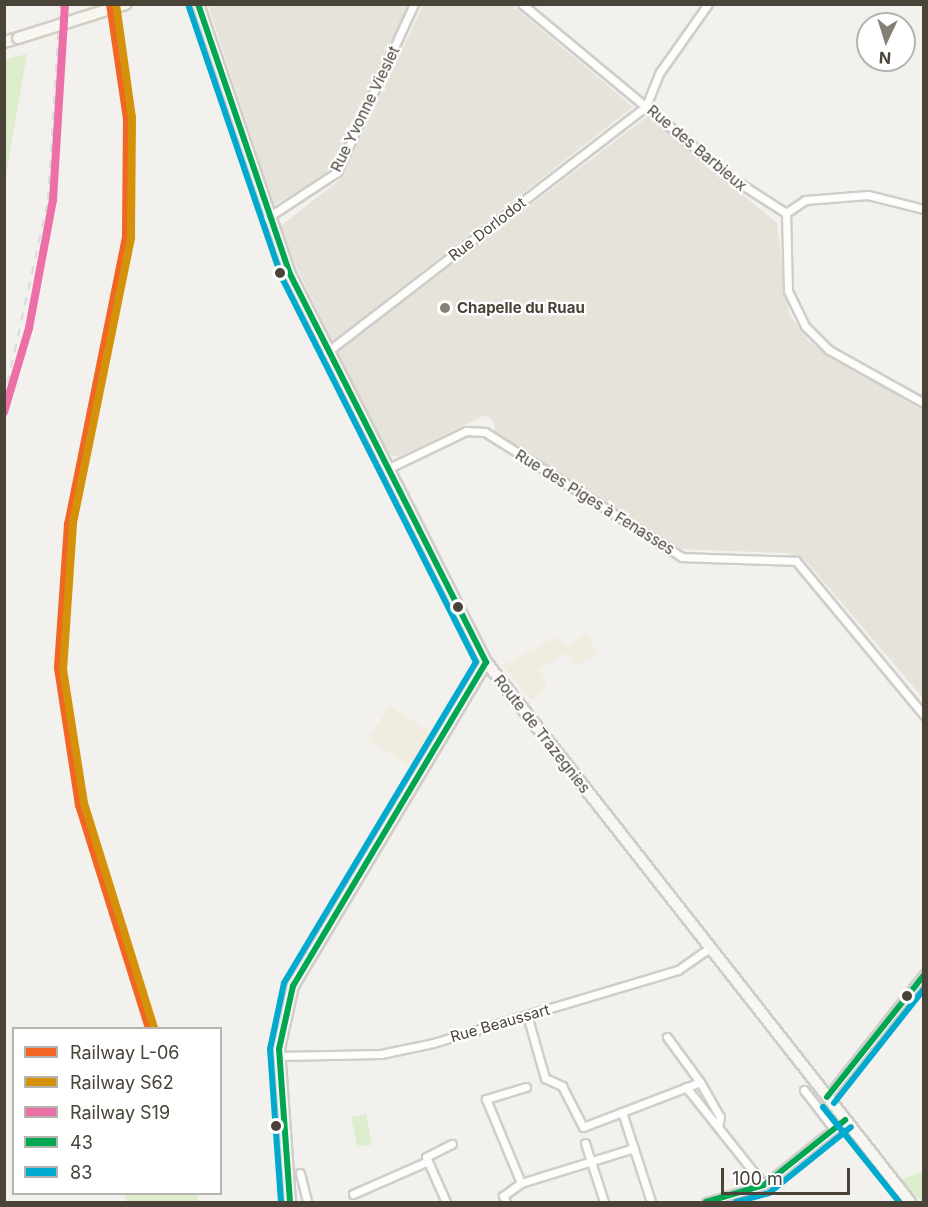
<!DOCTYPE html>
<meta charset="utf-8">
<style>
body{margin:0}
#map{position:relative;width:928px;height:1207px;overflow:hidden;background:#f2f1ed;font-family:Inter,sans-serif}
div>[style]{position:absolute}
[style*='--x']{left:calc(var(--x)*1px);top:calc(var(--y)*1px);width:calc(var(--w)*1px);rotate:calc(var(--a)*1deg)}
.residential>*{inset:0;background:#e6e3da}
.education>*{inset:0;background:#f0ecdf;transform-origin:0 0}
.green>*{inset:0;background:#deedcd;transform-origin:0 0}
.roads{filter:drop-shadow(2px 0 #d0ceca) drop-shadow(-2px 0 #d0ceca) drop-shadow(0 2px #d0ceca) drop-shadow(0 -2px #d0ceca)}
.street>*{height:7px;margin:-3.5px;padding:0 3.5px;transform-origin:3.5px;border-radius:3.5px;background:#fdfdfc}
.secondary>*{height:10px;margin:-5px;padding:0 5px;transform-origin:5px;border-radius:5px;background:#f7f6f0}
.rail>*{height:2px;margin-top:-1px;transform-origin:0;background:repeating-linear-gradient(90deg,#dadad9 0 8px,transparent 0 16px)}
.bridges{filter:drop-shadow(2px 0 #d1cec4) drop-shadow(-2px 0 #d1cec4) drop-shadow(0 2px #d1cec4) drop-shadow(0 -2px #d1cec4)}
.secondary-bridge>*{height:10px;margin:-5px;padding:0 5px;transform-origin:5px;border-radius:5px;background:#f7f6f0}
.bus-1>*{height:6px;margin:-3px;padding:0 3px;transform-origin:3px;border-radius:3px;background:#00a651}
.bus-2>*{height:6px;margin:-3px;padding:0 3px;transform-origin:3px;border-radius:3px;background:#00a9ce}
.rail-1>*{height:8px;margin:-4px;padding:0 4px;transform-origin:4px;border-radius:4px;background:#f26522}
.rail-2>*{height:8px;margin:-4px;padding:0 4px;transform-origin:4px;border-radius:4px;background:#d4920b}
.rail-3>*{height:8px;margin:-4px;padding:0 4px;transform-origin:4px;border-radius:4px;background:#ed6fa7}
.dots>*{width:16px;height:16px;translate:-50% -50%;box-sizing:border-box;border:3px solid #fff;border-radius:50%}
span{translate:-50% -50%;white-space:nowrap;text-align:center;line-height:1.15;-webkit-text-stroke:4.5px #fff;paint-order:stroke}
.street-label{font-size:15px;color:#494338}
.poi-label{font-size:15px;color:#494338;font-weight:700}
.left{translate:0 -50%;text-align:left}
.frame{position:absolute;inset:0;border:6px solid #494338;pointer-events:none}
.legend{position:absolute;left:12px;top:1027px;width:210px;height:168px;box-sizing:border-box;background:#fff;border:2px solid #b6b4af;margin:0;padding:8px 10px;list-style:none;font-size:18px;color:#494338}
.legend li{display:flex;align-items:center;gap:12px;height:30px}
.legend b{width:30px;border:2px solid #b6b4af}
.north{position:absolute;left:856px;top:12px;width:60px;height:60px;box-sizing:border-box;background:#fff;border:2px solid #b6b4af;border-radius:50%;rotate:184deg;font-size:16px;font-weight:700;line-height:24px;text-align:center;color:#494338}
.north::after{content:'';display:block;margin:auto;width:21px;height:27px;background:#848077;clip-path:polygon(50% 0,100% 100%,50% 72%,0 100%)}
.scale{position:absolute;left:721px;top:1168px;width:129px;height:27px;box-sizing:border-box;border:3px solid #494338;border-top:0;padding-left:8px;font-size:18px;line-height:21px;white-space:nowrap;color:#494338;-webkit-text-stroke:4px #fff;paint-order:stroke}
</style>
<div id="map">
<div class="residential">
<i style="clip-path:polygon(208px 5px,409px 5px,338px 159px,323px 176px,274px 205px)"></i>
<i style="clip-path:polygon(423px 5px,512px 5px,633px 107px,332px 341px,278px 228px,342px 178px)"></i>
<i style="clip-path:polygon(648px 116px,777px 223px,789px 313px,809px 342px,923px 411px,923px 698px,805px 560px,787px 553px,678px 549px,494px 432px,494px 422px,485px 415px,398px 457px,387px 454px,338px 357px,339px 351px)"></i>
</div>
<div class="education">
<i style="clip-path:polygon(587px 634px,597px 655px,575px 666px,568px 653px,539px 668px,548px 687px,531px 700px,502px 665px,558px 636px,565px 647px)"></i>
<i style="left:389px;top:706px;width:51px;height:40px;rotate:32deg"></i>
</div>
<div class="green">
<i style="clip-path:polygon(27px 54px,5px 181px,5px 59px)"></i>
<i style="left:366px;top:1114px;width:31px;height:15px;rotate:79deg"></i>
<i style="clip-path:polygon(923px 1171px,923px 1202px,922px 1202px,901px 1180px)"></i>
<i style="left:125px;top:1194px;width:73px;height:8px"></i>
</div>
<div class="roads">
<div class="street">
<i style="--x:522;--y:4;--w:274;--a:39.7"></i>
<i style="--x:733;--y:179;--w:63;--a:32.7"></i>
<i style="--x:786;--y:213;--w:78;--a:88.5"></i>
<i style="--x:788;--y:291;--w:39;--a:64"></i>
<i style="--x:805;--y:326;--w:34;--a:45"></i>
<i style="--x:829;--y:350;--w:109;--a:29.2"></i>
<i style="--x:786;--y:213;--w:23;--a:-34"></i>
<i style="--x:805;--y:200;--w:63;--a:-4.5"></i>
<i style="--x:868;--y:195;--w:58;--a:14"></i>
<i style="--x:267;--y:218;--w:84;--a:-33.3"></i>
<i style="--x:337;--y:172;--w:185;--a:-65.4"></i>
<i style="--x:327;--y:352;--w:403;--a:-37.6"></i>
<i style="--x:646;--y:106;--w:37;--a:-68"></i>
<i style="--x:660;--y:72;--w:83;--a:-54.8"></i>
<i style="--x:387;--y:469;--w:88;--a:-25.7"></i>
<i style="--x:466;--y:431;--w:19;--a:3"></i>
<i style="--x:485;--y:432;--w:233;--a:32.4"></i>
<i style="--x:682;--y:557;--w:114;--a:2"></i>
<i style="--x:796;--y:561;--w:200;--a:50.3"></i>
<i style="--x:527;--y:1015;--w:66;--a:74.1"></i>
<i style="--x:545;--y:1078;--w:19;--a:25"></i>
<i style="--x:562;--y:1086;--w:46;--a:62.9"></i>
<i style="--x:583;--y:1127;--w:125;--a:-21"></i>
<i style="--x:667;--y:1037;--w:56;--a:53.7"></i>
<i style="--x:700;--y:1082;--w:40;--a:60.3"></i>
<i style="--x:720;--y:1117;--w:10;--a:101"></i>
<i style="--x:279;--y:1056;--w:102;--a:-1.1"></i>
<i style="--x:381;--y:1054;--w:53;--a:-11.9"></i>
<i style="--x:433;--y:1043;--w:256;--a:-16.6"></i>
<i style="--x:678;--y:970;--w:39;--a:-35"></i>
<i style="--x:526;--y:1087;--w:42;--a:163.3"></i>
<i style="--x:486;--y:1099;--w:91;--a:67.4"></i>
<i style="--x:521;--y:1183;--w:118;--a:-17.2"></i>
<i style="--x:686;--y:1087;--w:125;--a:51.5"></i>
<i style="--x:804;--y:1090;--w:49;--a:52.4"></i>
<i style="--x:827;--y:1097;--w:157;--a:-51.7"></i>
<i style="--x:622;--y:1112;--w:95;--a:72.1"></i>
<i style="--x:585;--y:1143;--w:62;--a:72.1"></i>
<i style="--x:300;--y:1173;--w:30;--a:76"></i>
<i style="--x:353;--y:1194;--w:82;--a:-23.7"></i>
<i style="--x:446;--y:1202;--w:49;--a:-114"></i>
<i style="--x:426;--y:1157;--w:29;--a:-27"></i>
<i style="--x:506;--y:1202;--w:7;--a:-117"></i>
<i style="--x:503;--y:1196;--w:22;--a:-36"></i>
<i style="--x:706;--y:1202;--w:60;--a:-16.3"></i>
<i style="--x:764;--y:1185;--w:104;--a:-38.7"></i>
</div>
<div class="secondary">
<i style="--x:198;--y:4;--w:285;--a:71.2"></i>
<i style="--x:290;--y:274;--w:435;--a:63.2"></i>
<i style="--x:486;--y:662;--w:687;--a:51.86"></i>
<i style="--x:4;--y:42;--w:15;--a:-16"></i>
<i style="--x:290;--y:1202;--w:153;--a:-94.1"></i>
<i style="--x:279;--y:1049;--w:65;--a:-77.5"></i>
<i style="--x:293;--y:986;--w:377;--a:-59.2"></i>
</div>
</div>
<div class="rail">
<i style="--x:4;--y:399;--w:204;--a:-77.5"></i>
<i style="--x:48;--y:200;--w:196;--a:-86.5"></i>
</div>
<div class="bridges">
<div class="secondary-bridge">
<i style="--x:18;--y:38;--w:113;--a:-17.5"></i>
</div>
</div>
<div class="bus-1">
<i style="--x:198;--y:4;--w:285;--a:71.2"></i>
<i style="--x:290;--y:274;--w:435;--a:63.2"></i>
<i style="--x:827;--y:1097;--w:156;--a:-51.5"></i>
<i style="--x:290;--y:1202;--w:153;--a:-94.1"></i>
<i style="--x:279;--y:1049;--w:65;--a:-77.5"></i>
<i style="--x:293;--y:986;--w:377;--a:-59.2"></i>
<i style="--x:706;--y:1202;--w:60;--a:-16.3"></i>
<i style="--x:764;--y:1185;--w:104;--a:-38.7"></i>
</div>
<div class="bus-2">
<i style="--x:189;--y:7;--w:287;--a:71.1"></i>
<i style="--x:282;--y:278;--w:430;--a:63.2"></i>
<i style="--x:476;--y:662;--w:374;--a:120.9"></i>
<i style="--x:284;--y:983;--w:67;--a:102"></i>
<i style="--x:270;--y:1049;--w:153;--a:85.9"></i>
<i style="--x:834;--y:1103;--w:145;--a:-51.7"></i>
<i style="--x:823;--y:1107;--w:122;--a:51.3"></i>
<i style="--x:736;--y:1202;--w:34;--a:-15"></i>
<i style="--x:769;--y:1193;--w:105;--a:-38.8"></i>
</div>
<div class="rail-1">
<i style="--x:110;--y:4;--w:116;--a:81.6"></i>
<i style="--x:127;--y:119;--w:118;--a:90.5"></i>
<i style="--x:126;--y:237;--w:293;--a:101.4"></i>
<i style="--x:68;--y:524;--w:144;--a:94"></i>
<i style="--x:58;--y:668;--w:139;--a:81.3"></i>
<i style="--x:79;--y:805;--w:234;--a:72.6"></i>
</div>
<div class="rail-2">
<i style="--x:116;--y:4;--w:115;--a:82"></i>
<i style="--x:132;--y:118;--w:120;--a:90.5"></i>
<i style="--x:131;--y:238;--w:292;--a:101.5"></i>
<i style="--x:73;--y:524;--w:145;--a:93.9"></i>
<i style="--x:63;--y:669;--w:136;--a:81.1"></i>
<i style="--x:84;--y:803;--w:236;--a:72.7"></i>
</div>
<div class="rail-3">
<i style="--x:4;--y:412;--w:88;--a:-73.4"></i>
<i style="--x:29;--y:328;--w:130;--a:-79.4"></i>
<i style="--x:53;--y:200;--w:196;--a:-86.5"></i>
</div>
<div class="dots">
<i style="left:280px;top:273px;background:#494338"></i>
<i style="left:445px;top:308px;background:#848077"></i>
<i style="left:458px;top:607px;background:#494338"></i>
<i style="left:907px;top:996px;background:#494338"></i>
<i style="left:276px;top:1126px;background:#494338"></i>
</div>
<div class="street-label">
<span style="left:365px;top:109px;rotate:-64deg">Rue Yvonne Vieslet</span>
<span style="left:697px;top:148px;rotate:40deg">Rue des Barbieux</span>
<span style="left:487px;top:229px;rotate:-38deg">Rue Dorlodot</span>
<span style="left:595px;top:502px;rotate:32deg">Rue des Piges à Fenasses</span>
<span style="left:542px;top:734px;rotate:52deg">Route de Trazegnies</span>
<span style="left:500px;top:1023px;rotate:-16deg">Rue Beaussart</span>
</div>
<div class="poi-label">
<span class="left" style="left:457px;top:308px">Chapelle du Ruau</span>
</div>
<div class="frame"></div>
<ul class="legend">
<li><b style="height:8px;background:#f26522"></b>Railway L-06</li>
<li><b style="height:8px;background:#d4920b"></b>Railway S62</li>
<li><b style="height:8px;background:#ed6fa7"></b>Railway S19</li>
<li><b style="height:8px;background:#00a651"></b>43</li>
<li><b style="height:8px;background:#00a9ce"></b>83</li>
</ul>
<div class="north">N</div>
<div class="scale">100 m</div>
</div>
